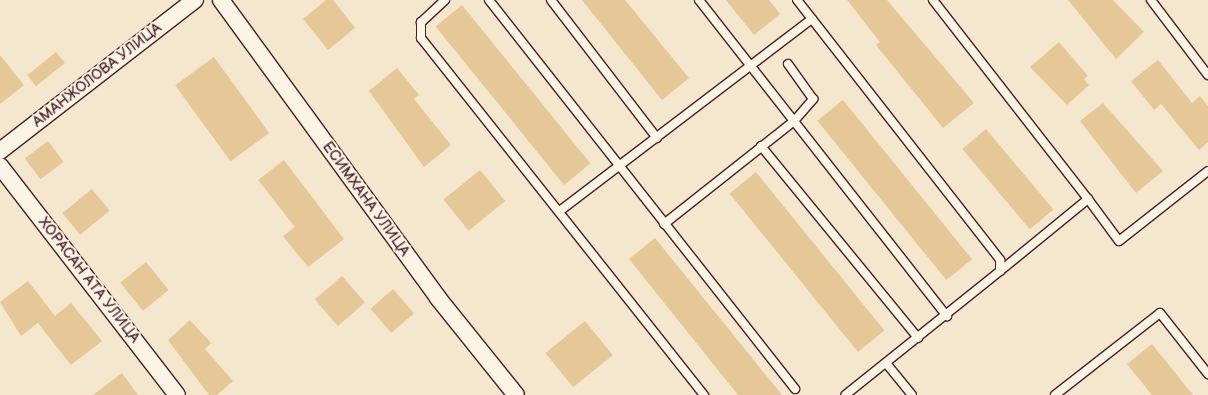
<!DOCTYPE html>
<meta charset="utf-8">
<style>
body{margin:0}
#map{position:relative;width:1208px;height:395px;overflow:hidden;background:#f5e7ce;font-family:"Balsamiq Sans",sans-serif}
div>[style]{position:absolute}
[style*='--x']{left:calc(var(--x)*1px);top:calc(var(--y)*1px);width:calc(var(--w)*1px);rotate:calc(var(--a)*1deg)}
.building>*{inset:0;background:#e5c798;transform-origin:0 0}
.roads{filter:drop-shadow(1px 0 #4a1f2b) drop-shadow(-1px 0 #4a1f2b) drop-shadow(0 1px #4a1f2b) drop-shadow(0 -1px #4a1f2b)}
.lane>*{height:8px;margin:-4px;padding:0 4px;transform-origin:4px;border-radius:4px;background:#fcf5e5}
.street>*{height:16px;margin:-8px;padding:0 8px;transform-origin:8px;border-radius:8px;background:#fcf5e5}
span{translate:-50% -50%;white-space:nowrap;text-align:center;line-height:1.15;-webkit-text-stroke:4px #fcf5e5;paint-order:stroke}
.street-label{font-size:15px;color:#4a1f2b}
</style>
<div id="map">
<div class="building">
<i style="clip-path:polygon(326px 0,333px 0,355px 28px,328px 50px,303px 19px)"></i>
<i style="clip-path:polygon(582px 0,625px 0,689px 78px,662px 100px)"></i>
<i style="clip-path:polygon(726px 0,769px 0,780px 14px,754px 35px)"></i>
<i style="clip-path:polygon(847px 0,887px 0,974px 103px,943px 128px,876px 45px,880px 42px)"></i>
<i style="clip-path:polygon(1068px 0,1113px 0,1144px 32px,1116px 59px)"></i>
<i style="left:462px;top:5px;width:204px;height:34px;rotate:51deg"></i>
<i style="clip-path:polygon(1059px 42px,1088px 76px,1084px 79px,1089px 85px,1067px 105px,1030px 67px)"></i>
<i style="left:56px;top:52px;width:14px;height:37px;rotate:51deg"></i>
<i style="clip-path:polygon(0 55px,24px 85px,0 104px)"></i>
<i style="left:214px;top:57px;width:94px;height:48px;rotate:54deg"></i>
<i style="clip-path:polygon(1158px 60px,1192px 103px,1200px 96px,1208px 106px,1208px 142px,1199px 150px,1161px 104px,1154px 110px,1131px 81px)"></i>
<i style="clip-path:polygon(397px 68px,419px 95px,414px 99px,451px 145px,424px 167px,369px 91px)"></i>
<i style="left:843px;top:100px;width:205px;height:33px;rotate:51deg"></i>
<i style="clip-path:polygon(1103px 103px,1163px 171px,1136px 193px,1080px 121px)"></i>
<i style="left:986px;top:129px;width:105px;height:31px;rotate:50deg"></i>
<i style="left:48px;top:141px;width:26px;height:29px;rotate:53deg"></i>
<i style="clip-path:polygon(284px 160px,344px 239px,308px 267px,283px 236px,295px 227px,258px 180px)"></i>
<i style="left:480px;top:170px;width:40px;height:47px;rotate:51deg"></i>
<i style="left:756px;top:172px;width:204px;height:34px;rotate:51deg"></i>
<i style="left:92px;top:189px;width:28px;height:38px;rotate:51deg"></i>
<i style="clip-path:polygon(655px 238px,782px 395px,738px 395px,629px 259px)"></i>
<i style="left:146px;top:262px;width:36px;height:33px;rotate:51deg"></i>
<i style="left:342px;top:276px;width:35px;height:36px;rotate:49deg"></i>
<i style="clip-path:polygon(28px 281px,55px 316px,71px 303px,102px 341px,71px 365px,38px 323px,21px 336px,0 302px)"></i>
<i style="left:393px;top:289px;width:32px;height:30px;rotate:49deg"></i>
<i style="clip-path:polygon(190px 320px,211px 343px,205px 349px,233px 381px,217px 395px,209px 395px,168px 340px)"></i>
<i style="left:585px;top:321px;width:44px;height:51px;rotate:51deg"></i>
<i style="clip-path:polygon(1152px 344px,1193px 395px,1152px 395px,1127px 364px)"></i>
<i style="clip-path:polygon(122px 373px,138px 395px,93px 395px)"></i>
</div>
<div class="roads">
<div class="lane">
<i style="--x:445;--y:0;--w:33;--a:137"></i>
<i style="--x:421;--y:22;--w:16;--a:90"></i>
<i style="--x:421;--y:38;--w:456;--a:51.6"></i>
<i style="--x:489;--y:0;--w:495;--a:51.8"></i>
<i style="--x:551;--y:0;--w:174;--a:52.5"></i>
<i style="--x:699;--y:0;--w:402;--a:51.9"></i>
<i style="--x:933;--y:0;--w:252;--a:52.1"></i>
<i style="--x:1151;--y:0;--w:94;--a:52.8"></i>
<i style="--x:812;--y:19;--w:306;--a:52"></i>
<i style="--x:1000;--y:260;--w:11;--a:90"></i>
<i style="--x:1000;--y:271;--w:198;--a:141.3"></i>
<i style="--x:761;--y:146;--w:248;--a:50.7"></i>
<i style="--x:561;--y:210;--w:315;--a:-37.3"></i>
<i style="--x:812;--y:19;--w:24;--a:-128"></i>
<i style="--x:664;--y:224;--w:167;--a:-38.4"></i>
<i style="--x:795;--y:120;--w:28;--a:-49"></i>
<i style="--x:813;--y:99;--w:43;--a:-125.5"></i>
<i style="--x:1000;--y:271;--w:114;--a:-39.3"></i>
<i style="--x:1088;--y:199;--w:52;--a:53.6"></i>
<i style="--x:1119;--y:241;--w:113;--a:-38.2"></i>
<i style="--x:886;--y:363;--w:41;--a:50.9"></i>
<i style="--x:1055;--y:395;--w:133;--a:-38"></i>
<i style="--x:1160;--y:313;--w:78;--a:51.8"></i>
</div>
<div class="street">
<i style="--x:221;--y:0;--w:369;--a:53.9"></i>
<i style="--x:438;--y:298;--w:124;--a:51.2"></i>
<i style="--x:0;--y:151;--w:247;--a:-37.8"></i>
<i style="--x:0;--y:166;--w:289;--a:52.3"></i>
</div>
</div>
<div class="street-label">
<span style="left:97px;top:75px;rotate:-38deg">АМАНЖОЛОВА УЛИЦА</span>
<span style="left:366px;top:199px;rotate:54deg">ЕСИМХАНА УЛИЦА</span>
<span style="left:89px;top:280px;rotate:52deg">ХОРАСАН АТА УЛИЦА</span>
</div>
</div>
